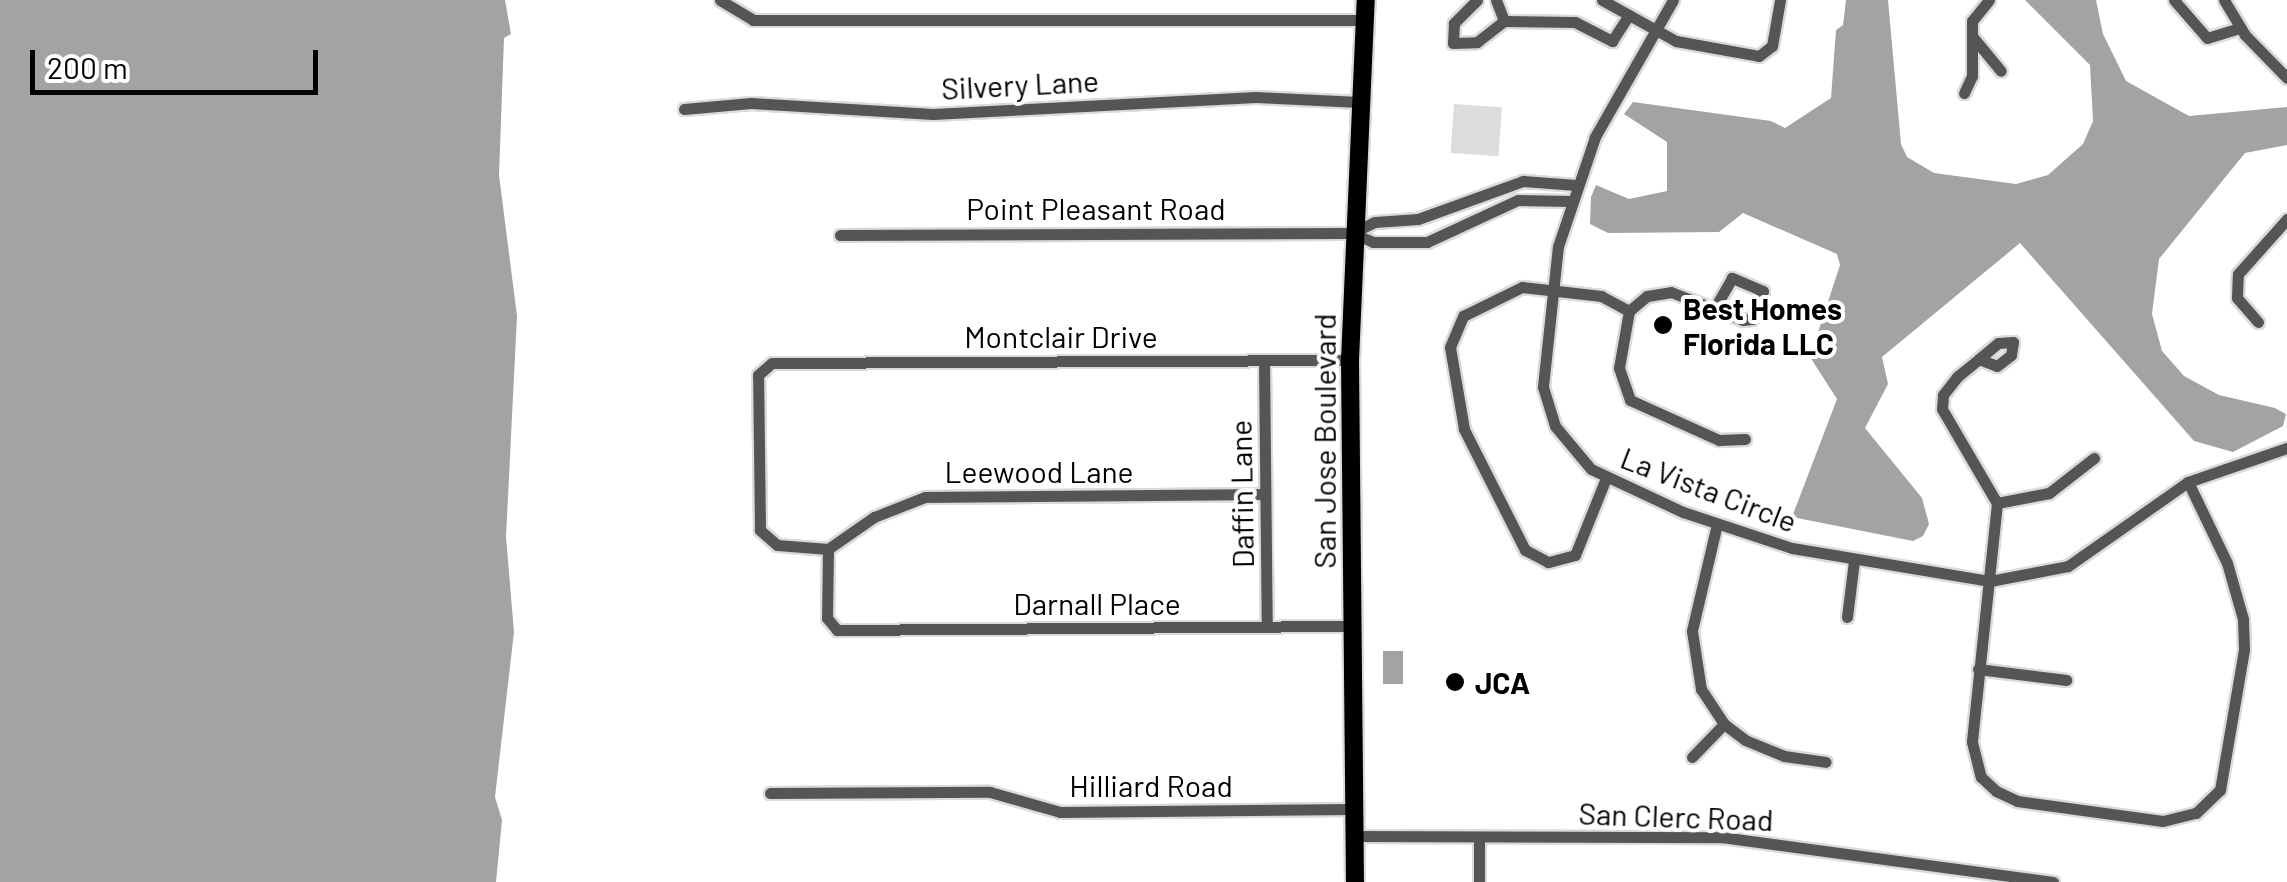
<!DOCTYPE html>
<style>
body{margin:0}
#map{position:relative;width:2287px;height:882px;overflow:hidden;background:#fff;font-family:Barlow,sans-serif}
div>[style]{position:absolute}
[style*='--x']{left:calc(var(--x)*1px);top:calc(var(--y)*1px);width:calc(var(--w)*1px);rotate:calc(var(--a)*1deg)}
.green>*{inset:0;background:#dcdcdc;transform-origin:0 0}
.water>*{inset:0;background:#a3a3a3;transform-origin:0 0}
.roads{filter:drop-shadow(2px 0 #dbdbdb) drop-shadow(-2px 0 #dbdbdb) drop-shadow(0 2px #dbdbdb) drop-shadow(0 -2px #dbdbdb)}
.street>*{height:11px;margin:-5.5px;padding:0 5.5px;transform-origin:5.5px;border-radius:5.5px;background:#555}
.primary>*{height:18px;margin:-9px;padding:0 9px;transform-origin:9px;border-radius:9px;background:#000}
.dots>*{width:28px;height:28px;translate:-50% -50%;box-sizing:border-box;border:5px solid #fff;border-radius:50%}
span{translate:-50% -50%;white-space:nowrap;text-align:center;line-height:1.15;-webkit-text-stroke:8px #fff;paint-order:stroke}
.street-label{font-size:30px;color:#000}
.poi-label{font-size:30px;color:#000;font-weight:700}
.left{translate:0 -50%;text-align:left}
.scale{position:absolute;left:30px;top:50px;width:288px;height:45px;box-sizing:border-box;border:5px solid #000;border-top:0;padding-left:12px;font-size:30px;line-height:35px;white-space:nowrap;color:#000;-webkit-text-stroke:8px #fff;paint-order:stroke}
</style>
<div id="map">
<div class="green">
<i style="left:1454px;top:104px;width:48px;height:49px;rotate:4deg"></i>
</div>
<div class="water">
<i style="clip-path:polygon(0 0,505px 0,511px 34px,504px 38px,499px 175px,517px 316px,506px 537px,514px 632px,495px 797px,502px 820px,496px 882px,0 882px)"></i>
<i style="clip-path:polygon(1846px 0,1888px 0,1901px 144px,1907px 157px,1934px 173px,2016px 184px,2048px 175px,2083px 144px,2093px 121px,2090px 65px,2025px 0,2096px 0,2103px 34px,2126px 81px,2189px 116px,2287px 107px,2287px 145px,2245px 153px,2159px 259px,2152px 314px,2162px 351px,2184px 376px,2219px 395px,2275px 408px,2286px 414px,2283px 426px,2233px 452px,2194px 441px,2020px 243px,1882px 357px,1888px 384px,1865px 428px,1922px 498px,1929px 524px,1923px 536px,1913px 541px,1792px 517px,1837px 399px,1810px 357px,1840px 265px,1837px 254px,1743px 213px,1719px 232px,1608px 233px,1590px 224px,1591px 197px,1596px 185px,1629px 199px,1667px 191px,1667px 142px,1624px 114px,1633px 102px,1771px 121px,1785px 128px,1831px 98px,1836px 30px,1843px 25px)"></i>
<i style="left:1383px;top:651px;width:20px;height:33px"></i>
</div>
<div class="roads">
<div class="street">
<i style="--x:720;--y:0;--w:39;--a:31"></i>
<i style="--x:753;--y:20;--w:612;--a:0"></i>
<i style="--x:1477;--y:0;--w:33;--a:135"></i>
<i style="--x:1454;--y:23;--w:20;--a:93"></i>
<i style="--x:1453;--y:43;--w:24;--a:-2"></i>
<i style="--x:1477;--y:42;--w:34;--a:-38"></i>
<i style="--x:1504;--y:21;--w:71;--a:0.8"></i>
<i style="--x:1575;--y:22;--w:42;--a:27.2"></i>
<i style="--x:1612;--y:41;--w:31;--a:-57"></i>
<i style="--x:1496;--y:0;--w:22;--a:69"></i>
<i style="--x:1602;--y:0;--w:85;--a:29"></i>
<i style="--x:1676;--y:41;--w:84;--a:10.2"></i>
<i style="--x:1759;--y:56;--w:16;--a:-38"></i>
<i style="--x:1772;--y:46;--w:47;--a:-80.1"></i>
<i style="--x:1673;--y:0;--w:158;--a:119.7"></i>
<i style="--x:1595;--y:137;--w:115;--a:108.7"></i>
<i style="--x:1558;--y:246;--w:142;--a:96.1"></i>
<i style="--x:1543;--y:387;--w:41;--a:72.9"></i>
<i style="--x:1555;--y:426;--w:56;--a:50.1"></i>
<i style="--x:1591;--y:469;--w:102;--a:25.1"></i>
<i style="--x:1683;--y:512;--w:115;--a:18.3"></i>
<i style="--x:1792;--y:548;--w:201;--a:9.5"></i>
<i style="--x:1990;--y:581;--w:79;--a:-10.9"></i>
<i style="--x:2068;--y:566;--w:146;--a:-35"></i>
<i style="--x:2188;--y:482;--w:105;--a:-19"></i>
<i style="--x:2174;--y:0;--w:50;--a:49"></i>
<i style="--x:2207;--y:38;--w:34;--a:-17"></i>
<i style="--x:2224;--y:0;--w:41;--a:59"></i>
<i style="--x:2245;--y:35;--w:60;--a:45.7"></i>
<i style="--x:1972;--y:36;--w:45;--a:50.4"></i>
<i style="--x:1964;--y:93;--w:19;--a:-65"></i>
<i style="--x:1972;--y:76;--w:55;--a:-90"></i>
<i style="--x:1972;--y:21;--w:27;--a:-51"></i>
<i style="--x:684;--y:109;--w:67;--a:-5.1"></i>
<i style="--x:751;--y:103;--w:182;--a:3.5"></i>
<i style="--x:933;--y:114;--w:323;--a:-3"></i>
<i style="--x:1256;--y:97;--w:103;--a:2.8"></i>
<i style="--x:1352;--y:233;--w:25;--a:-26"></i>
<i style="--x:1375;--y:222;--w:43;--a:-4"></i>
<i style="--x:1418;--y:219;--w:112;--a:-19.9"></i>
<i style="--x:1523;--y:181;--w:53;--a:4.3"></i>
<i style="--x:840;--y:235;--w:512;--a:-0.22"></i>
<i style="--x:1352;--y:233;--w:23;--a:23"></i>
<i style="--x:1373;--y:242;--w:54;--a:0"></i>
<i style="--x:1427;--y:242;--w:100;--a:-24.8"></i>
<i style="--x:1518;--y:200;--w:52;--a:1.1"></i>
<i style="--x:1629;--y:311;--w:23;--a:-40"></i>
<i style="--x:1647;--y:296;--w:24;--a:-9"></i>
<i style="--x:1671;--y:292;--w:77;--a:21.3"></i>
<i style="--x:1743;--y:320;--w:9;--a:-6"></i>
<i style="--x:1752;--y:319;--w:30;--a:-69"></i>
<i style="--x:1763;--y:291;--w:34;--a:-157"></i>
<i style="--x:1732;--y:278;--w:34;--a:120"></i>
<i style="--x:1629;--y:311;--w:58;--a:100"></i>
<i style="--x:1619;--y:368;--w:34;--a:71"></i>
<i style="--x:1630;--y:400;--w:98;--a:24.2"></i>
<i style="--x:1719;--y:440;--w:26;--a:-2"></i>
<i style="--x:2258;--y:322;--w:32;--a:-131"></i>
<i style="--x:2237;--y:298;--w:24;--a:-88"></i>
<i style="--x:2238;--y:274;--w:74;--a:-48.3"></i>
<i style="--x:1979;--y:359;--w:19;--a:21"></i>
<i style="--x:1997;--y:366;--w:18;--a:-38"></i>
<i style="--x:2011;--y:355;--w:13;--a:-81"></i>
<i style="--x:2013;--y:342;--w:15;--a:176"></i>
<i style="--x:1998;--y:343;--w:25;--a:140"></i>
<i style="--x:1979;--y:359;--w:28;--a:141"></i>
<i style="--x:1957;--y:377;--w:23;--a:128"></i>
<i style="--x:1943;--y:395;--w:14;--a:94"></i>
<i style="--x:1942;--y:409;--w:109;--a:59.7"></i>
<i style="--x:1997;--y:503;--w:240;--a:96"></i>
<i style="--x:1972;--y:742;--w:36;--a:76"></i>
<i style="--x:1981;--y:777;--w:21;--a:43"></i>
<i style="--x:1996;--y:791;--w:23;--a:25"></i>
<i style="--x:2017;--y:801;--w:147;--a:7.8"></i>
<i style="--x:2163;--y:821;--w:34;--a:-14"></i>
<i style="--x:2196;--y:813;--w:33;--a:-44"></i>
<i style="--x:2220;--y:790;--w:143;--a:-80.3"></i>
<i style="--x:2244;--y:649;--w:30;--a:-92"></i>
<i style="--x:2243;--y:619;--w:58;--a:-105.9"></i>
<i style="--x:2227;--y:563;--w:90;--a:-115.7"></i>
<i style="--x:1264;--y:361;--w:266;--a:89.4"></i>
<i style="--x:1606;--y:478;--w:83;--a:111.9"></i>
<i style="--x:1575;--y:555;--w:28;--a:165"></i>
<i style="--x:1548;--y:562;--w:26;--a:-152"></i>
<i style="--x:1525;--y:550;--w:136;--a:-116.8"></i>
<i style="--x:1464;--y:429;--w:83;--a:-99.7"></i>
<i style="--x:1450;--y:347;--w:34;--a:-67"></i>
<i style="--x:1463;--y:316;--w:66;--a:-26.2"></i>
<i style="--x:1522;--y:287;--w:80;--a:6.5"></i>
<i style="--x:1601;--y:296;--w:32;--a:28"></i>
<i style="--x:1997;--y:503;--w:53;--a:-10.9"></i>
<i style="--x:2049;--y:493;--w:57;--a:-37.9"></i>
<i style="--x:1717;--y:524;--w:110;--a:103.2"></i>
<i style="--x:1692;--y:631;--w:59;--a:81.2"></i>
<i style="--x:1701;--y:689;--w:42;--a:56.7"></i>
<i style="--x:1724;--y:724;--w:26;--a:37"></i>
<i style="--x:1745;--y:740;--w:42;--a:22.3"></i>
<i style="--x:1784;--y:756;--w:42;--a:8.1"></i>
<i style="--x:828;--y:549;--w:51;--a:-175.5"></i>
<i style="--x:777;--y:545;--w:23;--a:-139"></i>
<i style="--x:760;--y:530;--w:155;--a:-90.7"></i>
<i style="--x:758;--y:375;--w:18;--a:-41"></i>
<i style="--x:772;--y:363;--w:578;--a:-0.3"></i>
<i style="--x:828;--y:549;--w:69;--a:90.8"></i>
<i style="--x:827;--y:618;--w:16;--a:50"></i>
<i style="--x:837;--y:630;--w:515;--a:-0.45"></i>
<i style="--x:828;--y:549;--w:56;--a:-34.8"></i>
<i style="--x:874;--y:517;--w:55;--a:-21.4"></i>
<i style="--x:925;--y:497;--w:340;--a:-0.5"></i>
<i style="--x:1847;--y:617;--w:56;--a:-82.9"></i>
<i style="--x:1978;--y:669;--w:89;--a:7.1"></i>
<i style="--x:1692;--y:757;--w:46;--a:-45.9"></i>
<i style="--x:770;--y:793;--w:220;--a:-0.3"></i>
<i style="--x:990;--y:792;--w:73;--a:15.9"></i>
<i style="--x:1060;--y:812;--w:294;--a:-0.6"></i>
<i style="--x:1355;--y:836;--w:366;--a:0.2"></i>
<i style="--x:1721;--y:837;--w:335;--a:7.7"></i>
<i style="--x:1479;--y:837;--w:45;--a:90"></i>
</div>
<div class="primary">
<i style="--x:1355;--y:882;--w:522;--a:-90.55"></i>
<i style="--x:1350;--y:360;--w:360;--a:-87.5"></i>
</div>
</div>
<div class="dots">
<i style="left:1663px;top:325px;background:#000"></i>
<i style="left:1455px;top:682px;background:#000"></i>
</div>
<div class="street-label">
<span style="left:1020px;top:84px;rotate:-3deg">Silvery Lane</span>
<span style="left:1096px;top:208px">Point Pleasant Road</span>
<span style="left:1061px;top:336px">Montclair Drive</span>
<span style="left:1324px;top:441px;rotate:-90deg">San Jose Boulevard</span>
<span style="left:1039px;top:471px">Leewood Lane</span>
<span style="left:1709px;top:489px;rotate:21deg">La Vista Circle</span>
<span style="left:1241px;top:494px;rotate:-91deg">Daffin Lane</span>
<span style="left:1097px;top:603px">Darnall Place</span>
<span style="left:1151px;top:785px">Hilliard Road</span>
<span style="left:1676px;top:816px;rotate:2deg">San Clerc Road</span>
</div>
<div class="poi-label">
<span class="left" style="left:1683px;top:325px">Best Homes<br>Florida LLC</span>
<span class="left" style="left:1475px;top:682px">JCA</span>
</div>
<div class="scale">200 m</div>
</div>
